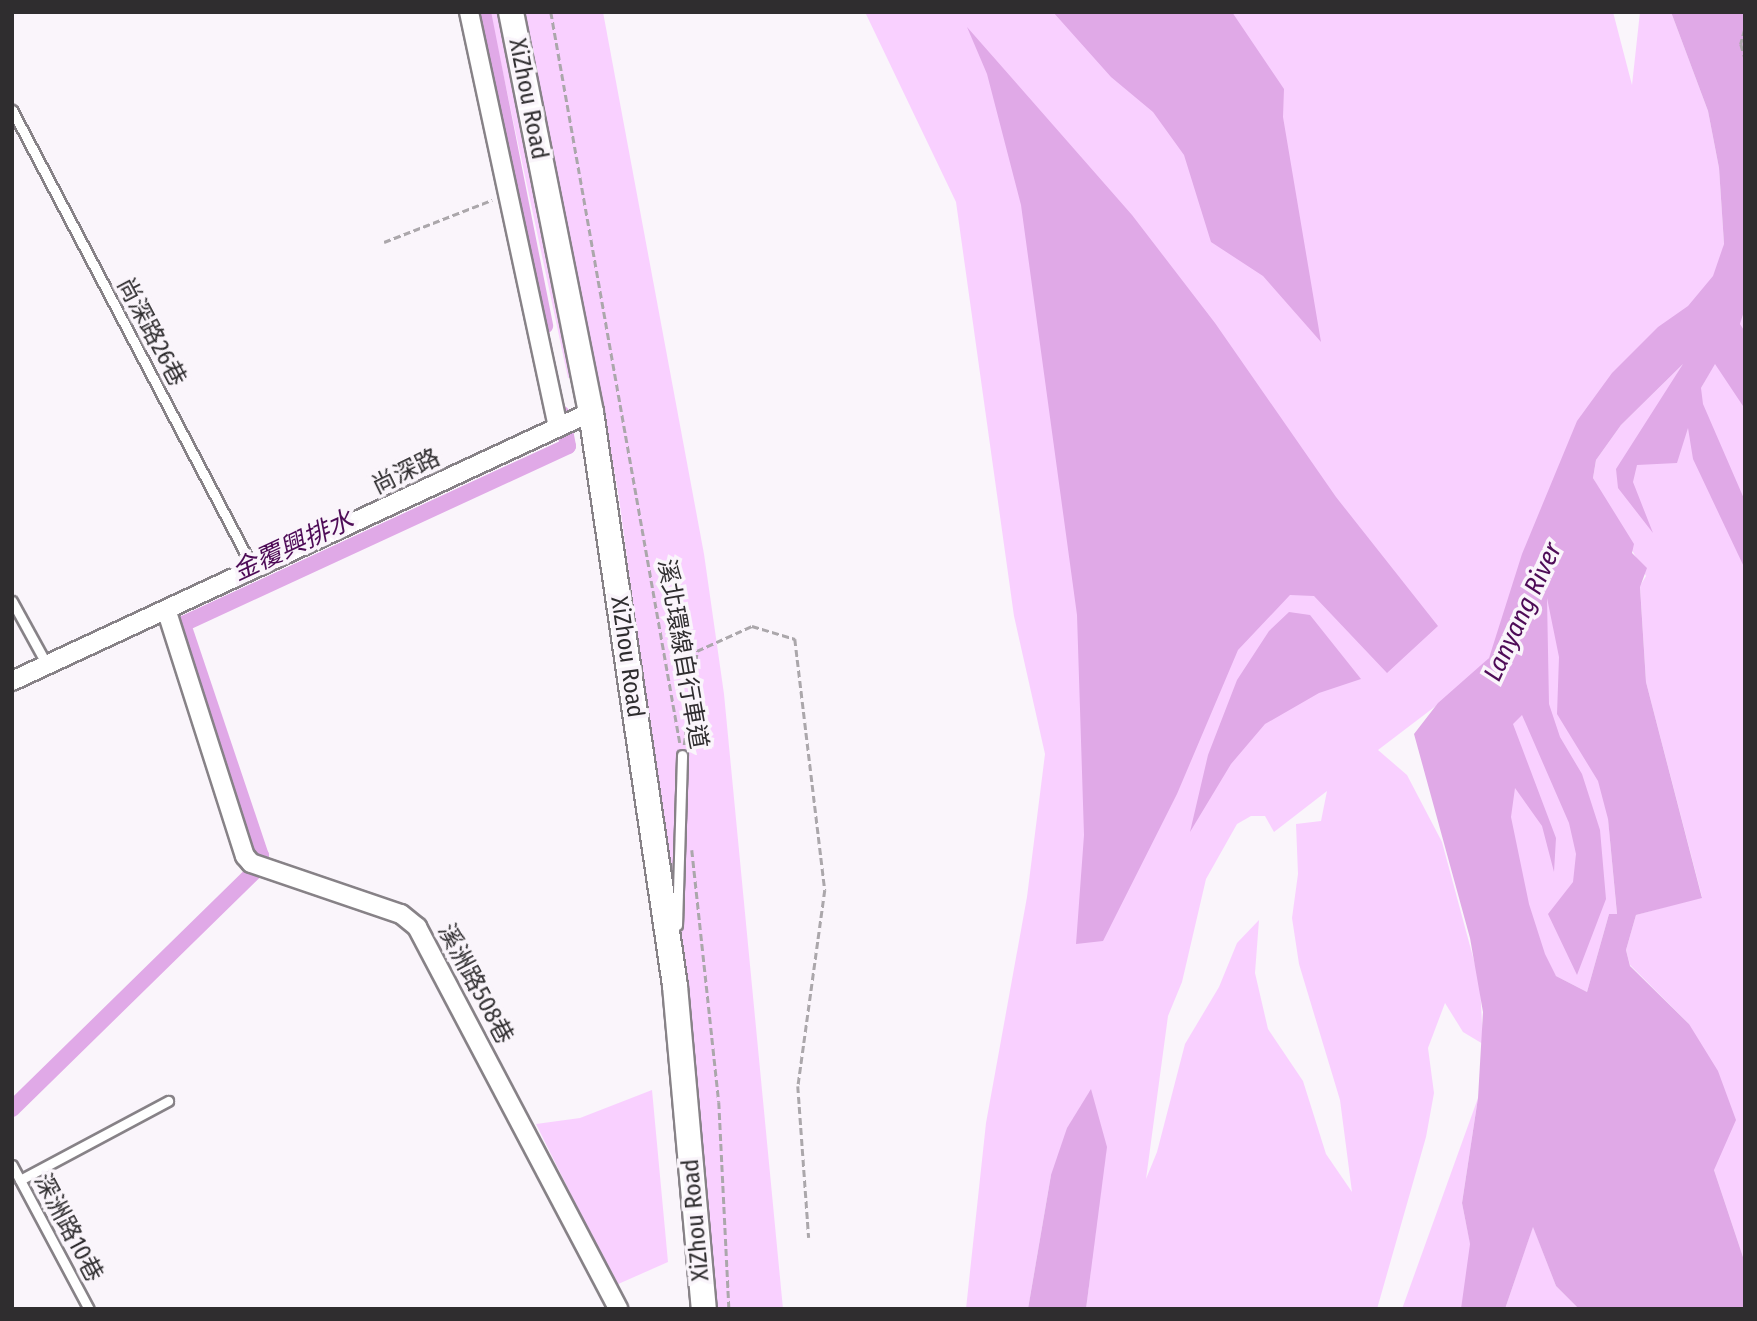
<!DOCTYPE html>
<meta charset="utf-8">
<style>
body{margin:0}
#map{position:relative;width:1757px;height:1321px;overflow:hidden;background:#faf5fb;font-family:"Fira Sans Condensed","Noto Sans TC",sans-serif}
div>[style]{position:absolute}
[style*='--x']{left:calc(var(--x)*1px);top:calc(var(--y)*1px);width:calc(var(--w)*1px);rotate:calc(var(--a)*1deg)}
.green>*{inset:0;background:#f9d0ff}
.water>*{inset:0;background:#e0a9e7}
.canal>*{height:16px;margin:-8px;padding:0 8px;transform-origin:8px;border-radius:8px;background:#e0a9e7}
.path>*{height:2.5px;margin-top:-1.25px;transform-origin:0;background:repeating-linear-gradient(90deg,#aba7ab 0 7px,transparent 0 10.5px)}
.roads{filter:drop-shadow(2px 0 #878287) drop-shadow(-2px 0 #878287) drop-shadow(0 2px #878287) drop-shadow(0 -2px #878287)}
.lane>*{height:9px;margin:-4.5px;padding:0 4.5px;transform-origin:4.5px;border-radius:4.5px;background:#fff}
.street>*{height:18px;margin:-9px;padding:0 9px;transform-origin:9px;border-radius:9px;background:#fff}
.secondary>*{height:24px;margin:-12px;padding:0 12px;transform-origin:12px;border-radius:12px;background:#fff}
span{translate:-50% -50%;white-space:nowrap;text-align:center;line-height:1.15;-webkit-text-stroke:7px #faf5fb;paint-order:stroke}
.street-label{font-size:24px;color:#2f2d2f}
.water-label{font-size:26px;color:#4e0b57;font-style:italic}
.frame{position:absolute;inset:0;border:14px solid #2f2d2f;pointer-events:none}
</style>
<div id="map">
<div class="green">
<i style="clip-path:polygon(490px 12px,603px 12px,704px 554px,724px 694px,783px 1309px,712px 1309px,684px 984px,619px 498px,597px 374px,568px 378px)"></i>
<i style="clip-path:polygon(evenodd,865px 12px,1613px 12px,1632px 85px,1640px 12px,1671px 12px,1708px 111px,1719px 168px,1724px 244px,1717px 282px,1582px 423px,1489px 658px,1466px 683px,1378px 750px,1407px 775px,1442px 842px,1480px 983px,1483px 1044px,1463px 1032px,1445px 1003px,1428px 1048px,1434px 1093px,1426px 1137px,1377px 1309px,1086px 1309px,1091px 1269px,1051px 1175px,1028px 1309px,966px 1309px,986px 1123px,1027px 897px,1045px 754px,1014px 616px,956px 202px,865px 12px,1327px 791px,1321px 821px,1296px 824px,1298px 874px,1292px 918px,1299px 964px,1340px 1100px,1352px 1192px,1326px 1154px,1303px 1081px,1268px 1029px,1255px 973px,1259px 920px,1237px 943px,1219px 987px,1185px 1044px,1157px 1152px,1146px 1179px,1168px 1016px,1182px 982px,1206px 879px,1237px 824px,1251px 816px,1265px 816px,1274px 832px,1327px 791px)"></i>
<i style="clip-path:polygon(1745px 308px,1745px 1263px,1714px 1170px,1689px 1024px,1630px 965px,1626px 950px,1636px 915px,1702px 897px,1646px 682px,1640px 586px,1646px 576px,1593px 478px,1596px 460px,1621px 425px,1686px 361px,1701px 388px)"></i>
<i style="clip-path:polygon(1546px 594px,1577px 633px,1608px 818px,1617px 915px,1609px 914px,1587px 992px,1556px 976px,1536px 951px,1516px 880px,1495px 702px)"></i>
<i style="clip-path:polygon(652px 1090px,668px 1262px,616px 1285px,536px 1124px,580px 1118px)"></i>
<i style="clip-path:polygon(1478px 1098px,1462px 1203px,1476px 1273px,1474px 1309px,1402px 1309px)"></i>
<i style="clip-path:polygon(1533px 1226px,1556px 1286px,1579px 1309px,1505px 1309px)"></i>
</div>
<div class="water">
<i style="clip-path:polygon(1053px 12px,1232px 12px,1284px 89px,1283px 117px,1321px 342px,1263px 276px,1211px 242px,1184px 155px,1153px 112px,1111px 77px)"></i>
<i style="clip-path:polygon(evenodd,1671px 12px,1745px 12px,1745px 308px,1740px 324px,1745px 332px,1745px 409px,1715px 364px,1701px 388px,1703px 404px,1745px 501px,1745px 569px,1693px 459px,1688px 428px,1677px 463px,1637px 465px,1633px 482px,1653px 533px,1618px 488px,1616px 469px,1683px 364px,1621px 425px,1596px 460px,1593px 478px,1634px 544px,1632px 553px,1647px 568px,1640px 587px,1646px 682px,1702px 898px,1636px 915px,1626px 950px,1630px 966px,1689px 1024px,1718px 1071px,1736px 1120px,1714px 1170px,1745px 1263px,1745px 1309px,1579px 1309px,1556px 1286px,1533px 1227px,1505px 1309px,1461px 1309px,1470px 1244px,1462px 1203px,1478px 1098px,1483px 1012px,1470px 938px,1414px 734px,1438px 703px,1489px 658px,1522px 554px,1577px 421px,1612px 373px,1658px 327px,1688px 306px,1713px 276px,1724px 244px,1719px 168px,1708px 111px,1671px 12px,1547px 598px,1559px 657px,1557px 714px,1598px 781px,1608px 819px,1617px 914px,1609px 914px,1587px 992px,1556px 976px,1545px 954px,1529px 904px,1511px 817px,1515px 788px,1542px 826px,1554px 872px,1556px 838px,1513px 724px,1522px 715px,1569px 823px,1576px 854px,1573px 882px,1548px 914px,1577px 975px,1606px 899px,1600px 830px,1582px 774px,1560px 737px,1549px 704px,1547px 598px)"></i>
<i style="clip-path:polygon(967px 27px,1132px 215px,1215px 323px,1336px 497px,1438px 626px,1387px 673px,1314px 596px,1290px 595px,1238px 650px,1177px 794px,1103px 941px,1076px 944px,1084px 835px,1077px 615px,1021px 205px,987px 74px)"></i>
<i style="clip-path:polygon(1289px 612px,1310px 615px,1361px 679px,1319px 693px,1265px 724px,1231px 764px,1190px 832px,1208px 755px,1237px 680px,1269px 631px)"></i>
<i style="clip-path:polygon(1091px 1089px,1107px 1147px,1086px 1309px,1028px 1309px,1051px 1175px,1067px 1128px)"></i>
</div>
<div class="canal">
<i style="--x:483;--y:12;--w:320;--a:78.8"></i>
<i style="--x:12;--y:1109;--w:343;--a:-44.4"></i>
<i style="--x:257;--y:869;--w:14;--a:-73"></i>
<i style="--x:261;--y:856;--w:245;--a:-108.6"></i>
<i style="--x:183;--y:624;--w:424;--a:-24.8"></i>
<i style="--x:568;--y:446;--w:33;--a:-101"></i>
</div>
<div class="path">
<i style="--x:551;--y:12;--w:742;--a:79.99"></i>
<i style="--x:1745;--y:29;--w:16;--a:105"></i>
<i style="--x:1741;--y:44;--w:15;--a:74"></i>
<i style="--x:384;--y:242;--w:116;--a:-21.3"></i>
<i style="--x:684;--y:745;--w:95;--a:-82.1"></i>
<i style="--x:697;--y:651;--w:60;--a:-24.4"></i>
<i style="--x:752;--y:626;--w:45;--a:16.8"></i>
<i style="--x:795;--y:639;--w:253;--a:83.2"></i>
<i style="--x:825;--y:890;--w:198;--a:97.8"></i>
<i style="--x:798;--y:1086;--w:152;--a:85.9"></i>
<i style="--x:692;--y:850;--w:253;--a:83.9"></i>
<i style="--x:719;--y:1102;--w:207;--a:87.2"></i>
</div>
<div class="roads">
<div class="lane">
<i style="--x:12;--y:110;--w:520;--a:62.25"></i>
<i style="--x:12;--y:601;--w:73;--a:61.3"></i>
<i style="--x:677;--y:925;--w:170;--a:-88.3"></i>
<i style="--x:12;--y:1165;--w:163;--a:61.9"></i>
<i style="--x:20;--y:1180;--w:168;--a:-28.1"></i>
</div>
<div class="street">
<i style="--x:469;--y:12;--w:423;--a:77.9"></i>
<i style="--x:167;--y:612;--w:256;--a:72.3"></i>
<i style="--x:245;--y:856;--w:9;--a:49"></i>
<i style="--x:251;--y:863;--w:158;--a:18.8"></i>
<i style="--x:401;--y:914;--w:21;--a:39"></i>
<i style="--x:417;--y:927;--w:432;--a:62.2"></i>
<i style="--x:12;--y:681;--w:638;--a:-24.92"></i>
</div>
<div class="secondary">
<i style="--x:511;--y:12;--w:408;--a:78.7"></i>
<i style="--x:591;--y:412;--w:580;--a:81.67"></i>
<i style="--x:675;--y:986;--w:324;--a:84.9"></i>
</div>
</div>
<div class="street-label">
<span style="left:528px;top:99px;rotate:79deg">XiZhou Road</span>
<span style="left:151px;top:332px;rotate:62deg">尚深路26巷</span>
<span style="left:406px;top:472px;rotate:-26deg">尚深路</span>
<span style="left:682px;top:654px;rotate:80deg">溪北環線自行車道</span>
<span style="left:627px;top:657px;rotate:82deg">XiZhou Road</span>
<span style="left:475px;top:984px;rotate:62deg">溪洲路508巷</span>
<span style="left:696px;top:1220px;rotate:-95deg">XiZhou Road</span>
<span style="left:68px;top:1228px;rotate:62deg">深洲路10巷</span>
</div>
<div class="water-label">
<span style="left:293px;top:546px;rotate:-25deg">金覆興排水</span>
<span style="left:1523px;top:612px;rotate:-65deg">Lanyang River</span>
</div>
<div class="frame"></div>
</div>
